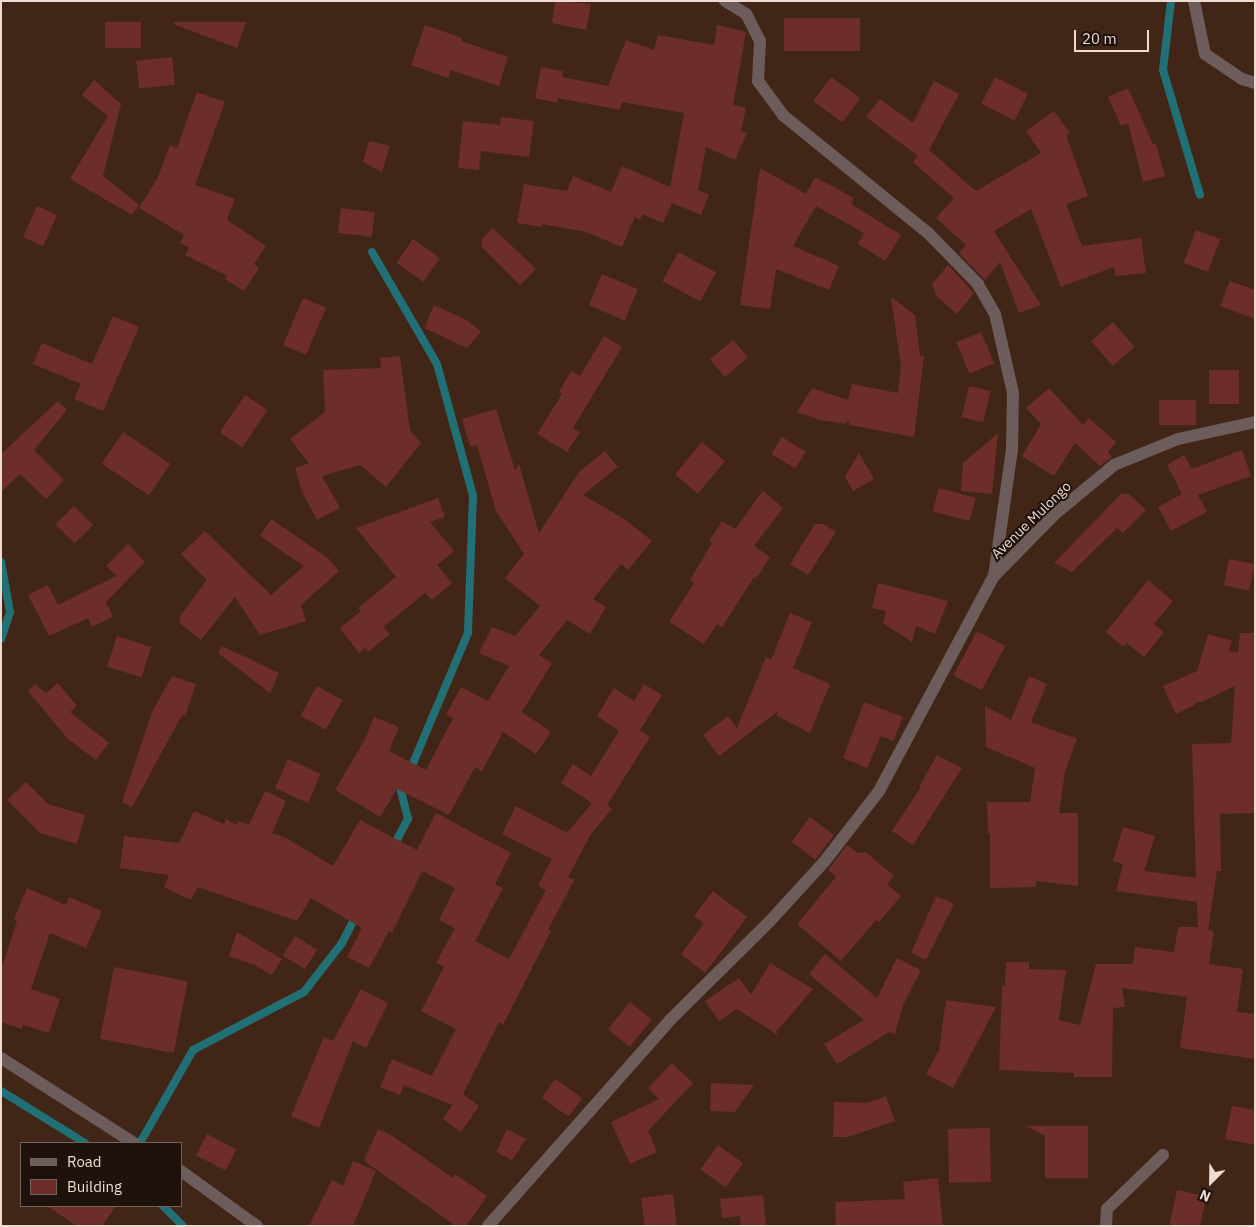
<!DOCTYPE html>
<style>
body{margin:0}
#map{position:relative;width:1256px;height:1227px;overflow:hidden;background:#412618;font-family:"IBM Plex Sans",sans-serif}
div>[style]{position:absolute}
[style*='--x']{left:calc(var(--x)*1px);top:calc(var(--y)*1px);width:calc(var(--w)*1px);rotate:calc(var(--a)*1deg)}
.stream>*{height:8px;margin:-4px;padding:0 4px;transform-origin:4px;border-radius:4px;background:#217076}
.building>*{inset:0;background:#6d2d29;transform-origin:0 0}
.minor>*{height:12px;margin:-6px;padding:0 6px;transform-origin:6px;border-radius:6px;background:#6c5c5b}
span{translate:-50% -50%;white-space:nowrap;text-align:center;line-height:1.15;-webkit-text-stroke:4px #1f120c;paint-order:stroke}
.street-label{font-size:14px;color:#eddad1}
.frame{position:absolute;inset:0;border:2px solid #eddad1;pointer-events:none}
.legend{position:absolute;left:20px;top:1142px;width:162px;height:65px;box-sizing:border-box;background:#1f120c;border:1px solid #71625b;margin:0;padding:6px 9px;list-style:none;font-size:15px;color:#eddad1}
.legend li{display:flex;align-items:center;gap:10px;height:25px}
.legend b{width:25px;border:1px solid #71625b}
.north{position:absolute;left:1186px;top:1157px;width:50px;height:50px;-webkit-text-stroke:4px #1f120c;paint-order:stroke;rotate:203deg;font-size:14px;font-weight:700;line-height:20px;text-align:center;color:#eddad1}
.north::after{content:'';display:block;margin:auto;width:18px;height:22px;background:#eddad1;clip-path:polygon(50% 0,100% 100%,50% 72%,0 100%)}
.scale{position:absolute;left:1074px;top:30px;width:75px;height:22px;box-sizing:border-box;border:2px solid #eddad1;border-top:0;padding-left:6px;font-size:15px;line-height:18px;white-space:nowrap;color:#eddad1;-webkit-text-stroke:4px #1f120c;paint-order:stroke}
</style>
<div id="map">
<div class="stream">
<i style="--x:1171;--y:1;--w:69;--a:96.6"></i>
<i style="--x:1163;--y:70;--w:130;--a:73.5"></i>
<i style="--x:372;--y:252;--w:129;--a:59.9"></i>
<i style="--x:437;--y:364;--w:137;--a:74.7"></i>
<i style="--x:473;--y:496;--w:137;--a:92.1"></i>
<i style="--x:468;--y:633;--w:152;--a:112.9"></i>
<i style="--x:1;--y:562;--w:51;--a:79.8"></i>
<i style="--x:10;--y:612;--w:28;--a:108"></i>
<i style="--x:393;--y:847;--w:32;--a:-62"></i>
<i style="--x:408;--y:819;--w:29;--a:-104"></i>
<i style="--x:401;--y:791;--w:8;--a:-60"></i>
<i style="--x:1;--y:1091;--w:99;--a:31.8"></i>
<i style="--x:140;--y:1143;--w:107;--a:-60.3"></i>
<i style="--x:193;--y:1050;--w:125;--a:-27.6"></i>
<i style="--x:304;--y:992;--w:62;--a:-52.2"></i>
<i style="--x:342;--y:943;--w:33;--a:-63"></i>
<i style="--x:163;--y:1206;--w:28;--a:45"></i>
</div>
<div class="building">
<i style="clip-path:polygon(555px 1px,591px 4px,586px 30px,552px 23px)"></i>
<i style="left:860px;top:18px;width:33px;height:76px;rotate:90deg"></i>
<i style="left:105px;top:22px;width:36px;height:26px"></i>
<i style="clip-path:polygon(174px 22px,246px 22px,237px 48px,173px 24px)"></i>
<i style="clip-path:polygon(425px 25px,462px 38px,461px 41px,508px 57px,499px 86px,451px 70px,448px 78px,411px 65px)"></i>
<i style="clip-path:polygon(717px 25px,746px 32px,733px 105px,746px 108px,741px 131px,747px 133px,735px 160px,706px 147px,698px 190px,709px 195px,701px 215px,672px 203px,663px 223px,642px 214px,640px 220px,635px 217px,622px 247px,586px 232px,542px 224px,542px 227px,517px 223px,524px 184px,567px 191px,573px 176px,611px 192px,622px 166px,670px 187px,684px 113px,622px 102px,620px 110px,558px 98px,557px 103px,535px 98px,541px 67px,563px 71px,562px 77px,608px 86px,626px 40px,654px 50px,658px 35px,714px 45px)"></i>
<i style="left:172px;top:57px;width:28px;height:36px;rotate:84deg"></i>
<i style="left:831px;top:77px;width:36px;height:30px;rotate:36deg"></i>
<i style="left:995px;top:77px;width:37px;height:30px;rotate:27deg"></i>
<i style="clip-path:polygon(94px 80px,121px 104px,103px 176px,139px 205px,132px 215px,70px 179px,108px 116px,82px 95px)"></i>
<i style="clip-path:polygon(934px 81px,959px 94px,929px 150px,976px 191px,1041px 153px,1026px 131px,1054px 111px,1070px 133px,1066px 135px,1088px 196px,1066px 204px,1082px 246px,1141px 238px,1146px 273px,1115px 276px,1114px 267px,1061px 287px,1031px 209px,994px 231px,1041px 305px,1019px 313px,1000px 262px,985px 280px,959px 253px,966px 245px,936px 218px,954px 198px,913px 162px,918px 156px,866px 117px,880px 99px,913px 123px)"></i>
<i style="clip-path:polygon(1128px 88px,1153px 144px,1156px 144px,1165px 176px,1143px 182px,1128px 123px,1121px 126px,1108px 97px)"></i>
<i style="clip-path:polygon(197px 92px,225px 102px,195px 185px,235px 199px,227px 220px,266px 246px,254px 264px,259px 268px,244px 291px,225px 279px,227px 276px,185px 255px,189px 248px,180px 243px,184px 235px,139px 208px,157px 179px,170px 145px,177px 148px)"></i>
<i style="clip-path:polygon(501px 117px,534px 121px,529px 157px,481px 151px,479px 170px,458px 168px,463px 121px,500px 125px)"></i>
<i style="clip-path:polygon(369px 141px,390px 146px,382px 172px,363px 162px)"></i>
<i style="clip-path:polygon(760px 168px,806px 194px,815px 177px,854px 198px,851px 204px,901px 235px,885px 261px,858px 244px,864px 233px,816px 206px,793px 246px,839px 266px,829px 290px,776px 269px,770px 309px,740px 305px)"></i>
<i style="left:37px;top:206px;width:22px;height:34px;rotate:24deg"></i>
<i style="left:341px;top:208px;width:34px;height:25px;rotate:7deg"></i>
<i style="clip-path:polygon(493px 228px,536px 269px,520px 285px,482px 247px,482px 239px)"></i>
<i style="left:1196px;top:230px;width:26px;height:35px;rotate:21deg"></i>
<i style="left:413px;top:239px;width:33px;height:29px;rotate:35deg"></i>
<i style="left:678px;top:252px;width:43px;height:33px;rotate:28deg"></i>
<i style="clip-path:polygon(948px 265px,974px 293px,957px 314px,937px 297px,932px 284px)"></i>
<i style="left:602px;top:274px;width:39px;height:34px;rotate:23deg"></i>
<i style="clip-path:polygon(1230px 281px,1255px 290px,1255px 319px,1220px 306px)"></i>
<i style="clip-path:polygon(891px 297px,915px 315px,920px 356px,924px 355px,914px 437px,850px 425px,848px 420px,846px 424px,820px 420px,797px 412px,812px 388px,848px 400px,852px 384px,898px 393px,901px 367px)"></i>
<i style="left:303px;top:298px;width:25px;height:51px;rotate:23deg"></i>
<i style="clip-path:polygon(434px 305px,468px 321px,481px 332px,467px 348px,424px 328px)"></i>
<i style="clip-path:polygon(113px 316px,139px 327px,103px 411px,74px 399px,81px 384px,33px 364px,42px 343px,92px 364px)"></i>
<i style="left:1113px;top:322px;width:33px;height:29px;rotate:49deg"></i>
<i style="left:981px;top:332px;width:34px;height:27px;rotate:67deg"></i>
<i style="clip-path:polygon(604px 336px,622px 347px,573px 428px,580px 432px,567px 452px,537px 434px,562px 394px,559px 392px,571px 371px,580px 376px)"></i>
<i style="left:733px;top:340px;width:23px;height:30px;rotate:50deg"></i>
<i style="clip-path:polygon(400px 356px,410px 430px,421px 443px,386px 487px,360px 465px,322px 476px,340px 508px,317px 520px,302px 492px,295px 468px,309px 463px,290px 439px,325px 412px,323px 370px,381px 368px,380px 358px)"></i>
<i style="left:1209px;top:370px;width:30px;height:34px"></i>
<i style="left:969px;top:386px;width:22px;height:32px;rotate:13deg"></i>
<i style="clip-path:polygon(1049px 388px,1083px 425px,1089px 418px,1116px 442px,1108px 452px,1112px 457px,1100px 466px,1075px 443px,1054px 476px,1022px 456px,1041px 424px,1026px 408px)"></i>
<i style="left:245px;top:395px;width:27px;height:45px;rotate:34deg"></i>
<i style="left:1159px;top:400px;width:37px;height:25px"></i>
<i style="clip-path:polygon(58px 401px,67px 410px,34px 450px,64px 480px,46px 499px,20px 474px,1px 492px,1px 454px)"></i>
<i style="clip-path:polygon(496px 409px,515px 470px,519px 464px,539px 533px,579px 472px,605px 451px,618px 467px,583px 495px,626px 520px,652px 541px,628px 570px,621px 564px,593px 599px,606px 607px,590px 634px,567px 620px,539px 655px,552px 663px,522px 712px,551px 732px,536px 754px,503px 732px,482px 771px,475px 767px,449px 815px,397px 789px,380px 817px,335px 790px,364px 741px,374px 717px,399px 727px,389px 751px,426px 770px,453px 718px,446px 715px,461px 687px,488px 701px,509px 666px,479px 653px,492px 627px,515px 636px,540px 606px,505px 578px,524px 554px,496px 511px,477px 445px,470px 447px,462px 419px)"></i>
<i style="left:123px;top:432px;width:57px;height:38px;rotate:34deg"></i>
<i style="clip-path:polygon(998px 433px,992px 494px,961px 491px,963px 463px)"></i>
<i style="left:782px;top:437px;width:28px;height:20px;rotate:32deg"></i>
<i style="left:702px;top:442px;width:30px;height:42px;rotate:40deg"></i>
<i style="clip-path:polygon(1242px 450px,1251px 476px,1198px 495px,1207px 512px,1171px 531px,1158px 507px,1182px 494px,1167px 465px,1184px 455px,1192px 469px)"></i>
<i style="clip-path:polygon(859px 453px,874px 479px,853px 491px,845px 477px)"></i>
<i style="left:939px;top:488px;width:38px;height:24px;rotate:15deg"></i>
<i style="clip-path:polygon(763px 491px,783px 508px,754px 546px,770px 557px,756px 579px,754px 577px,722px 627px,717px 624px,704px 644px,669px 622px,694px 583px,690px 580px,712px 543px,709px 541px,722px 521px,735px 529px)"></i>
<i style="clip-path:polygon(1121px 494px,1129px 494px,1146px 510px,1123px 533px,1117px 528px,1072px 572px,1054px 563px)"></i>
<i style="clip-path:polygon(438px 498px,445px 517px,430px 522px,454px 551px,437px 565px,452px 583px,432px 600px,425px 593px,383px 627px,390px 634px,368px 652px,365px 648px,359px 653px,340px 628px,361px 611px,358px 608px,396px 577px,356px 528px)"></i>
<i style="left:74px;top:506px;width:27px;height:26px;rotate:45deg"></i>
<i style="clip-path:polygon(271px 519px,328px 558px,339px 571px,301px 605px,306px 621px,260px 635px,235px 597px,201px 640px,180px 623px,180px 616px,207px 580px,181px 554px,205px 531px,271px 595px,304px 566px,260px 536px)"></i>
<i style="clip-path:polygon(815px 524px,823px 524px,836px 532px,808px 575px,790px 564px)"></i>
<i style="clip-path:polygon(128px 544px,145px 562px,106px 602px,113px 617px,92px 627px,88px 618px,49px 636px,28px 595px,48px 585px,58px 605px,117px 576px,106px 566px)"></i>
<i style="left:1229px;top:559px;width:26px;height:27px;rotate:11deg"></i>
<i style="clip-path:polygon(1148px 580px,1173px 601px,1154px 624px,1164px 632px,1144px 657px,1127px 643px,1123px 647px,1106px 632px)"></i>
<i style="clip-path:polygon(878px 583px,948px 601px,935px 634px,916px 626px,912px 642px,883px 623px,886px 611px,872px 608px)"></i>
<i style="clip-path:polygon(790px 613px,812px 622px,793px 668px,830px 684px,810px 733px,777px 716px,778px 711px,719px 756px,703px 735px,728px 716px,737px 728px,766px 657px,771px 660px)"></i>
<i style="left:977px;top:631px;width:32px;height:50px;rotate:28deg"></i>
<i style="clip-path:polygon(1240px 633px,1255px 633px,1255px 813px,1220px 814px,1221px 871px,1217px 871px,1208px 930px,1214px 931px,1209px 964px,1243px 969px,1237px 1012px,1255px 1014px,1255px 1059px,1180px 1048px,1187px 997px,1122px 988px,1125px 1007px,1113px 1008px,1112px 1077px,1074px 1077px,1074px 1073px,999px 1070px,1002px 986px,1005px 986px,1006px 962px,1029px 962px,1029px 969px,1066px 970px,1059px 1020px,1080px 1025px,1096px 964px,1133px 964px,1135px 947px,1174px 952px,1178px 927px,1198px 927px,1197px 902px,1116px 891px,1123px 864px,1113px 861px,1123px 827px,1155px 836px,1144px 871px,1196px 878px,1192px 744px,1231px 743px,1235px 686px,1201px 702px,1196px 702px,1195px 705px,1176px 714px,1163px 686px,1197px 671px,1208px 634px,1232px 641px,1229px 651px,1238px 652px)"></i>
<i style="left:117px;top:636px;width:36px;height:32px;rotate:18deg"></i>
<i style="clip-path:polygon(222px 646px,279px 673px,270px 693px,218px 653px)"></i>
<i style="clip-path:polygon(172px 676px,196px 684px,185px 716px,182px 715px,132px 807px,122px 802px,152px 712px)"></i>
<i style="clip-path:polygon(1029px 676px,1047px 684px,1031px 722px,1077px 739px,1065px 771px,1059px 813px,1078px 813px,1078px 886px,1036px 881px,1036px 887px,990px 888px,990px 833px,988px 834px,987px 802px,1030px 802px,1035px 768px,986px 747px,985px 706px,1011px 720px)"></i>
<i style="clip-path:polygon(58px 683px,77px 706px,70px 712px,109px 743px,96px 760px,67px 738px,28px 691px,35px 684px,46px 693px)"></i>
<i style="clip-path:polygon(644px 684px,662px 695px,640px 730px,650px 737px,607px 805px,612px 809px,591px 834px,568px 877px,574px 880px,548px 930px,551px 931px,503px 1025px,499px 1022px,463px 1094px,479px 1106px,461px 1132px,443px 1119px,452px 1105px,404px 1085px,400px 1095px,380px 1087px,392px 1059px,432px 1076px,456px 1029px,421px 1011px,444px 967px,436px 963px,455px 928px,439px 920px,455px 888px,422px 871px,392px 933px,389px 931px,369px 968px,347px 957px,362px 928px,311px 898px,297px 921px,198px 887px,191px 900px,164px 887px,169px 875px,120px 868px,124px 836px,179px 843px,194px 811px,224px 824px,226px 819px,236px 825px,238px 821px,249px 825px,265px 791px,286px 801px,272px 833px,286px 838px,333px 866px,360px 820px,417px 850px,436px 813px,511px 853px,495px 884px,503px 888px,475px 941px,509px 959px,546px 890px,538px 886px,552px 859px,502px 834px,516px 806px,567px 833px,592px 803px,561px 783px,573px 764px,591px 776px,619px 731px,597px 716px,614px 688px,634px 701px)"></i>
<i style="left:317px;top:686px;width:29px;height:34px;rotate:29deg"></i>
<i style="clip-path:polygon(864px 702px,903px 717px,893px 741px,881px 736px,867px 768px,843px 758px)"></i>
<i style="clip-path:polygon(937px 755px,962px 768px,913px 845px,892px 831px,921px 787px,919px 787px)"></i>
<i style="left:288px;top:759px;width:36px;height:32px;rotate:24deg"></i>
<i style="clip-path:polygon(26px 782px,48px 804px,85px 815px,77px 844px,40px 833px,7px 800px)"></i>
<i style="left:810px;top:817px;width:30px;height:31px;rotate:37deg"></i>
<i style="clip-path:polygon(847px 845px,858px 853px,866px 852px,894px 876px,887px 884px,901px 896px,879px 922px,876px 920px,841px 961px,797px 924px,836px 877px,828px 870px)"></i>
<i style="clip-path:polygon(27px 888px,66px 905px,69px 897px,102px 911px,86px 948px,50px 933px,31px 989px,60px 999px,49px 1033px,23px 1025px,22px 1029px,1px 1022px,1px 970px,17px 921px,14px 919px)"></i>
<i style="clip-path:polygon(713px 891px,747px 917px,705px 973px,681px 954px,704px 923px,694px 916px)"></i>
<i style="clip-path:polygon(936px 896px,954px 904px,926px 960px,911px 953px)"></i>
<i style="clip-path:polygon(237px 932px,282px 959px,272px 975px,254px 965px,229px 956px)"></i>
<i style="left:295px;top:936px;width:26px;height:23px;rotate:32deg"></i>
<i style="clip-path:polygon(825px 954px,877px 998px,897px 958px,921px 970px,903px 1005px,895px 1034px,889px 1032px,837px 1064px,824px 1044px,864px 1020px,809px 974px)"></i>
<i style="clip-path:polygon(770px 963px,813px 989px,776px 1032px,779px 1036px,737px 1009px,719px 1021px,705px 1001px,739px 978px,751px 995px)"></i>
<i style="left:114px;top:967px;width:75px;height:73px;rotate:11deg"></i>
<i style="clip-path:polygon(361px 989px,388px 1003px,366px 1048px,353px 1041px,319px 1128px,291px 1116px,324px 1037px,333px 1041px)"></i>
<i style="clip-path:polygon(946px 1000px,996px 1007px,953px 1088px,926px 1074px,939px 1050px)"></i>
<i style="left:630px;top:1002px;width:28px;height:35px;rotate:39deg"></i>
<i style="clip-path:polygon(672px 1063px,693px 1083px,648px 1131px,657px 1152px,630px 1164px,611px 1122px,659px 1099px,648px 1088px)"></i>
<i style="left:555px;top:1079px;width:33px;height:23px;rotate:35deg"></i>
<i style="clip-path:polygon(711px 1083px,754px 1085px,735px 1112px,710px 1111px)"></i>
<i style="clip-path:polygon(886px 1096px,895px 1121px,848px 1137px,833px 1137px,834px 1102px,867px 1103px)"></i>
<i style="clip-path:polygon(1232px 1106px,1255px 1110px,1255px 1145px,1225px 1139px)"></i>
<i style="clip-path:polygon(1026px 1126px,1088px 1126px,1088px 1178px,1045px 1178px,1045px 1136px)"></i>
<i style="left:990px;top:1128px;width:54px;height:42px;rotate:89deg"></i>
<i style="clip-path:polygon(378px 1129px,391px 1135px,453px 1178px,455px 1174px,487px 1196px,466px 1226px,456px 1226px,364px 1161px)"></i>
<i style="clip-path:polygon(507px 1129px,526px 1139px,512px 1160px,496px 1152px)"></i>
<i style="left:207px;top:1134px;width:33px;height:24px;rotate:27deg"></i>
<i style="left:718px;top:1145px;width:31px;height:30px;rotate:36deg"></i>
<i style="clip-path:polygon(353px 1161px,376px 1171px,353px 1226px,309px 1226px,332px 1180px,343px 1186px)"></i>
<i style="clip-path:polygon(938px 1178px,943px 1226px,836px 1226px,835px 1202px,905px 1199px,903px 1182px)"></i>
<i style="left:1177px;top:1190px;width:30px;height:35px;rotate:12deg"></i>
<i style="left:673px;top:1194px;width:32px;height:32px;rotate:83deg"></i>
<i style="clip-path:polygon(763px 1195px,766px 1226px,741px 1226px,740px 1216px,722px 1218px,720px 1199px)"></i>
<i style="clip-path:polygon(47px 1206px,116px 1206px,102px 1226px,77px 1226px)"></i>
</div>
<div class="minor">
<i style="--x:1194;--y:1;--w:54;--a:78.3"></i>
<i style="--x:1205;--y:54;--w:45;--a:34"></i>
<i style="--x:1242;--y:79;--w:14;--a:17"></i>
<i style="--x:994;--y:576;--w:87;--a:-45.5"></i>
<i style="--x:1055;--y:514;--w:77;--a:-39.7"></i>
<i style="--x:1114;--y:465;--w:69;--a:-22.1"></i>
<i style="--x:1178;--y:439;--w:79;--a:-12.4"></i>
<i style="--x:1;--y:1058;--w:158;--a:32.6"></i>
<i style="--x:181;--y:1171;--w:94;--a:35.9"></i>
<i style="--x:488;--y:1226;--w:275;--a:-48.5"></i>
<i style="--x:670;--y:1020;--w:141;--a:-44.7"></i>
<i style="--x:770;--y:921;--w:80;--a:-47.5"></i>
<i style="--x:824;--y:862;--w:90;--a:-52.2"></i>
<i style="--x:879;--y:791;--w:244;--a:-61.9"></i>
<i style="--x:994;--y:576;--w:128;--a:-81.9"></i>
<i style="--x:1012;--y:449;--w:56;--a:-89"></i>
<i style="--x:1013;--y:393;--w:81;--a:-102.8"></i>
<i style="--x:995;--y:314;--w:34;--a:-120"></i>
<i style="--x:978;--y:284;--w:71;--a:-134.4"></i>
<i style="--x:928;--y:233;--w:187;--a:-140.9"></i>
<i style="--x:783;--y:115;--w:42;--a:-126.3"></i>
<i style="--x:758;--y:81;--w:40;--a:-87.1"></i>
<i style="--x:760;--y:41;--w:30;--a:-117"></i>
<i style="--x:746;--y:14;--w:25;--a:-148"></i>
<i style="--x:1106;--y:1226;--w:17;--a:-87"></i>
<i style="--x:1107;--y:1209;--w:78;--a:-44"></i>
</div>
<div class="street-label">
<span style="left:1031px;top:520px;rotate:-44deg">Avenue Mulongo</span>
</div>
<div class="frame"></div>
<ul class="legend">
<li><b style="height:6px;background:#6c5c5b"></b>Road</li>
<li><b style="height:14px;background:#6d2d29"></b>Building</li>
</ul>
<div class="north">N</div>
<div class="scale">20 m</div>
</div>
